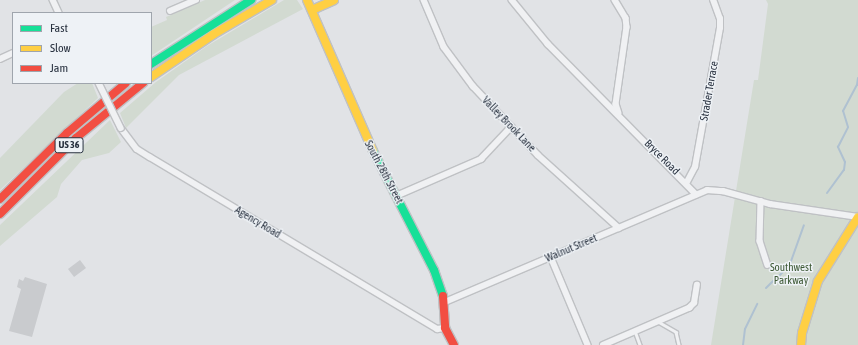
<!DOCTYPE html>
<style>
body{margin:0}
#map{position:relative;width:858px;height:345px;overflow:hidden;background:#e1e3e6;font-family:"Asap Condensed",sans-serif}
div>[style]{position:absolute}
[style*='--x']{left:calc(var(--x)*1px);top:calc(var(--y)*1px);width:calc(var(--w)*1px);rotate:calc(var(--a)*1deg)}
.green>*{inset:0;background:#d2dad1}
.stream>*{height:2px;margin:-1px;padding:0 1px;transform-origin:1px;border-radius:1px;background:#afc1d1}
.building>*{inset:0;background:#c9cbce;transform-origin:0 0}
.roads{filter:drop-shadow(1px 0 #bfc1c4) drop-shadow(-1px 0 #bfc1c4) drop-shadow(0 1px #bfc1c4) drop-shadow(0 -1px #bfc1c4)}
.lane>*{height:2.5px;margin:-1.25px;padding:0 1.25px;transform-origin:1.25px;border-radius:1.25px;background:#f0f1f3}
.street>*{height:5.5px;margin:-2.75px;padding:0 2.75px;transform-origin:2.75px;border-radius:2.75px;background:#f0f1f3}
.fast>*{height:8px;margin:-4px;padding:0 4px;transform-origin:4px;border-radius:4px;background:#16e098}
.slow>*{height:8px;margin:-4px;padding:0 4px;transform-origin:4px;border-radius:4px;background:#ffcf43}
.jam>*{height:8px;margin:-4px;padding:0 4px;transform-origin:4px;border-radius:4px;background:#f24e42}
.bridges{filter:drop-shadow(1px 0 #bfc1c4) drop-shadow(-1px 0 #bfc1c4) drop-shadow(0 1px #bfc1c4) drop-shadow(0 -1px #bfc1c4)}
.street-bridge>*{height:5.5px;margin:-2.75px;padding:0 2.75px;transform-origin:2.75px;border-radius:2.75px;background:#f0f1f3}
span{translate:-50% -50%;white-space:nowrap;text-align:center;line-height:1.15;-webkit-text-stroke:3px #eef2f6;paint-order:stroke}
.shield-label span{padding:1px 3px;background:#eef2f6;border:1px solid;border-radius:3px;-webkit-text-stroke-width:0}
.shield-label{font-size:10px;color:#28313f;font-weight:700}
.street-label{font-size:11px;color:#28313f}
.park-label{font-size:11px;color:#3e5a36}
.legend{position:absolute;left:12px;top:12px;width:140px;height:72px;box-sizing:border-box;background:#eef2f6;border:1px solid #9fa5ad;margin:0;padding:5px 7px;list-style:none;font-size:12px;color:#28313f}
.legend li{display:flex;align-items:center;gap:8px;height:20px}
.legend b{width:20px;border:1px solid #9fa5ad}
</style>
<div id="map">
<div class="green">
<i style="clip-path:polygon(205px 0,235px 0,151px 56px,151px 27px,167px 20px,166px 17px)"></i>
<i style="clip-path:polygon(284px 0,297px 0,303px 9px,179px 75px,126px 128px,120px 113px,156px 82px,207px 46px)"></i>
<i style="clip-path:polygon(766px 0,858px 0,858px 345px,711px 345px,754px 80px,758px 80px,768px 4px)"></i>
<i style="clip-path:polygon(78px 83px,92px 83px,98px 98px,0 190px,0 158px,64px 92px)"></i>
<i style="clip-path:polygon(110px 120px,121px 142px,109px 153px,82px 160px,61px 184px,57px 197px,0 246px,0 225px)"></i>
</div>
<div class="stream">
<i style="--x:827;--y:193;--w:29;--a:-54"></i>
<i style="--x:844;--y:170;--w:8;--a:-83"></i>
<i style="--x:845;--y:162;--w:17;--a:-115"></i>
<i style="--x:838;--y:147;--w:22;--a:-63"></i>
<i style="--x:848;--y:127;--w:17;--a:-107"></i>
<i style="--x:843;--y:111;--w:30;--a:-62"></i>
<i style="--x:857;--y:85;--w:7;--a:-82"></i>
<i style="--x:779;--y:276;--w:16;--a:-47"></i>
<i style="--x:790;--y:264;--w:41;--a:-70.3"></i>
<i style="--x:766;--y:288;--w:10;--a:-45"></i>
<i style="--x:743;--y:345;--w:16;--a:-83"></i>
<i style="--x:745;--y:329;--w:28;--a:-64"></i>
</div>
<div class="building">
<i style="left:80px;top:260px;width:10px;height:15px;rotate:53deg"></i>
<i style="clip-path:polygon(25px 277px,47px 284px,32px 337px,9px 331px,21px 289px,17px 287px,19px 279px,23px 281px)"></i>
</div>
<div class="roads">
<div class="lane">
<i style="--x:659;--y:322;--w:20;--a:30"></i>
<i style="--x:676;--y:332;--w:13;--a:77"></i>
<i style="--x:635;--y:331;--w:15;--a:70"></i>
</div>
<div class="street">
<i style="--x:53;--y:0;--w:14;--a:65"></i>
<i style="--x:424;--y:0;--w:51;--a:66.9"></i>
<i style="--x:444;--y:47;--w:49;--a:53.4"></i>
<i style="--x:473;--y:86;--w:95;--a:46.7"></i>
<i style="--x:538;--y:155;--w:109;--a:42"></i>
<i style="--x:512;--y:0;--w:57;--a:50.7"></i>
<i style="--x:548;--y:44;--w:211;--a:45.4"></i>
<i style="--x:615;--y:0;--w:21;--a:59"></i>
<i style="--x:626;--y:18;--w:9;--a:84"></i>
<i style="--x:627;--y:27;--w:78;--a:98.1"></i>
<i style="--x:616;--y:104;--w:9;--a:72"></i>
<i style="--x:170;--y:11;--w:28;--a:-23"></i>
<i style="--x:0;--y:59;--w:14;--a:-25"></i>
<i style="--x:121;--y:128;--w:26;--a:53"></i>
<i style="--x:137;--y:149;--w:15;--a:32"></i>
<i style="--x:150;--y:157;--w:335;--a:30.9"></i>
<i style="--x:437;--y:329;--w:8;--a:-7"></i>
<i style="--x:687;--y:182;--w:17;--a:-62"></i>
<i style="--x:695;--y:167;--w:141;--a:-79.8"></i>
<i style="--x:720;--y:28;--w:9;--a:-90"></i>
<i style="--x:720;--y:19;--w:20;--a:-110"></i>
<i style="--x:396;--y:196;--w:93;--a:-23.5"></i>
<i style="--x:481;--y:159;--w:44;--a:-46.8"></i>
<i style="--x:761;--y:201;--w:40;--a:91.4"></i>
<i style="--x:760;--y:241;--w:25;--a:72"></i>
<i style="--x:551;--y:257;--w:95;--a:67.2"></i>
<i style="--x:445;--y:302;--w:285;--a:-23.1"></i>
<i style="--x:707;--y:190;--w:16;--a:4"></i>
<i style="--x:723;--y:191;--w:49;--a:15.5"></i>
<i style="--x:770;--y:204;--w:89;--a:8.4"></i>
<i style="--x:603;--y:345;--w:94;--a:-23.3"></i>
<i style="--x:689;--y:308;--w:7;--a:-45"></i>
<i style="--x:694;--y:303;--w:18;--a:-81"></i>
</div>
<div class="fast">
<i style="--x:151;--y:64;--w:119;--a:-32.6"></i>
<i style="--x:373;--y:151;--w:134;--a:62.9"></i>
<i style="--x:434;--y:270;--w:28;--a:71"></i>
</div>
<div class="slow">
<i style="--x:307;--y:0;--w:165;--a:66.4"></i>
<i style="--x:312;--y:10;--w:24;--a:-24"></i>
<i style="--x:151;--y:77;--w:76;--a:-34.3"></i>
<i style="--x:214;--y:34;--w:67;--a:-30.4"></i>
<i style="--x:801;--y:345;--w:12;--a:-85"></i>
<i style="--x:802;--y:333;--w:54;--a:-72.9"></i>
<i style="--x:818;--y:281;--w:75;--a:-58"></i>
</div>
<div class="jam">
<i style="--x:0;--y:199;--w:94;--a:-44.6"></i>
<i style="--x:67;--y:133;--w:77;--a:-40.3"></i>
<i style="--x:0;--y:214;--w:107;--a:-45"></i>
<i style="--x:76;--y:138;--w:87;--a:-39.4"></i>
<i style="--x:443;--y:296;--w:32;--a:86"></i>
<i style="--x:445;--y:328;--w:19;--a:62"></i>
</div>
</div>
<div class="bridges">
<div class="street-bridge">
<i style="--x:99;--y:83;--w:50;--a:63.9"></i>
</div>
</div>
<div class="shield-label">
<span style="left:69px;top:145px">US 36</span>
</div>
<div class="street-label">
<span style="left:709px;top:91px;rotate:-80deg">Strader Terrace</span>
<span style="left:509px;top:124px;rotate:46deg">Valley Brook Lane</span>
<span style="left:662px;top:157px;rotate:45deg">Bryce Road</span>
<span style="left:384px;top:172px;rotate:62deg">South 28th Street</span>
<span style="left:258px;top:222px;rotate:31deg">Agency Road</span>
<span style="left:571px;top:248px;rotate:-23deg">Walnut Street</span>
</div>
<div class="park-label">
<span style="left:791px;top:274px">Southwest<br>Parkway</span>
</div>
<ul class="legend">
<li><b style="height:5px;background:#16e098"></b>Fast</li>
<li><b style="height:5px;background:#ffcf43"></b>Slow</li>
<li><b style="height:5px;background:#f24e42"></b>Jam</li>
</ul>
</div>
